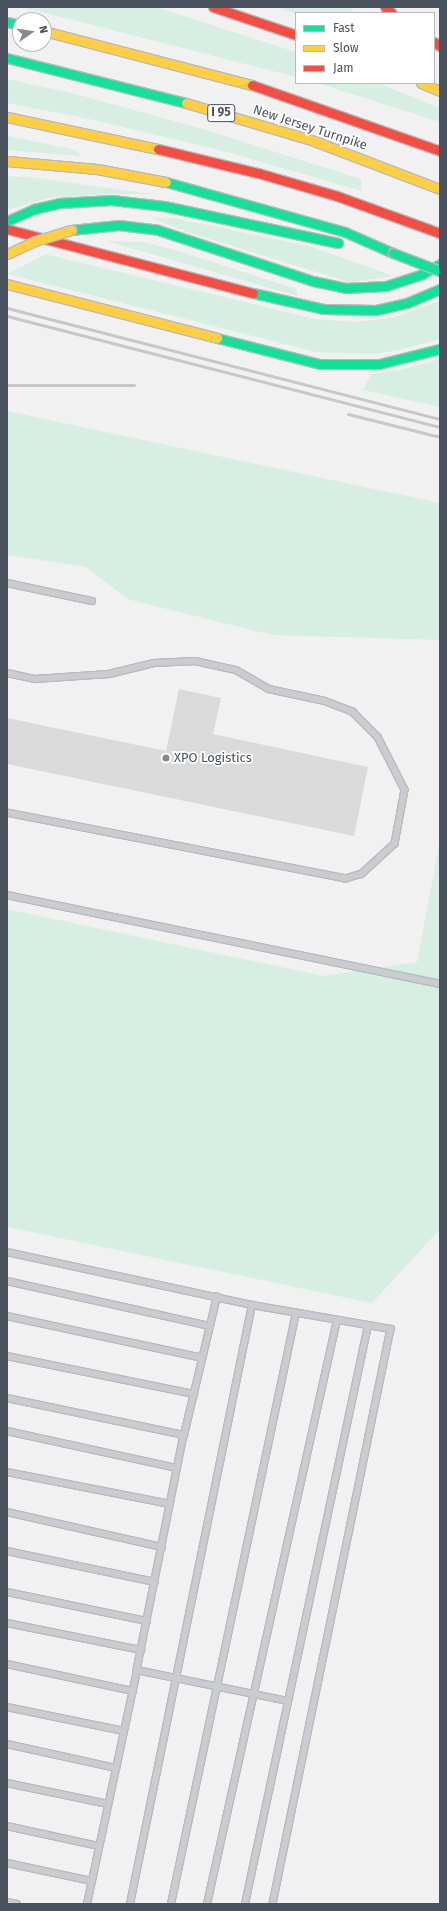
<!DOCTYPE html>
<style>
body{margin:0}
#map{position:relative;width:447px;height:1911px;overflow:hidden;background:#f1f1f1;font-family:"Fira Sans",sans-serif}
div>[style]{position:absolute}
[style*='--x']{left:calc(var(--x)*1px);top:calc(var(--y)*1px);width:calc(var(--w)*1px);rotate:calc(var(--a)*1deg)}
.green>*{inset:0;background:#d7efe2}
.building>*{inset:0;background:#dadadb}
.roads{filter:drop-shadow(1px 0 #b7bac0) drop-shadow(-1px 0 #b7bac0) drop-shadow(0 1px #b7bac0) drop-shadow(0 -1px #b7bac0)}
.lane>*{height:5.5px;margin:-2.75px;padding:0 2.75px;transform-origin:2.75px;border-radius:2.75px;background:#cbcccf}
.fast>*{height:9px;margin:-4.5px;padding:0 4.5px;transform-origin:4.5px;border-radius:4.5px;background:#16e098}
.slow>*{height:9px;margin:-4.5px;padding:0 4.5px;transform-origin:4.5px;border-radius:4.5px;background:#ffcf43}
.jam>*{height:9px;margin:-4.5px;padding:0 4.5px;transform-origin:4.5px;border-radius:4.5px;background:#f24e42}
.rail>*{height:3px;margin:-1.5px;padding:0 1.5px;transform-origin:1.5px;border-radius:1.5px;background:#c6c7c9}
.bridges{filter:drop-shadow(1px 0 #b7bac0) drop-shadow(-1px 0 #b7bac0) drop-shadow(0 1px #b7bac0) drop-shadow(0 -1px #b7bac0)}
.fast-bridge>*{height:9px;margin:-4.5px;padding:0 4.5px;transform-origin:4.5px;border-radius:4.5px;background:#16e098}
.slow-bridge>*{height:9px;margin:-4.5px;padding:0 4.5px;transform-origin:4.5px;border-radius:4.5px;background:#ffcf43}
.dots>*{width:11px;height:11px;translate:-50% -50%;box-sizing:border-box;border:2px solid #fff;border-radius:50%}
span{translate:-50% -50%;white-space:nowrap;text-align:center;line-height:1.15;-webkit-text-stroke:3.5px #fff;paint-order:stroke}
.shield-label span{padding:1px 3px;background:#fff;border:1px solid;border-radius:3px;-webkit-text-stroke-width:0}
.shield-label{font-size:12px;color:#49525c;font-weight:700}
.street-label{font-size:13px;color:#49525c}
.poi-label{font-size:13px;color:#49525c}
.left{translate:0 -50%;text-align:left}
.frame{position:absolute;inset:0;border:8px solid #49525c;pointer-events:none}
.legend{position:absolute;left:295px;top:12px;width:140px;height:72px;box-sizing:border-box;background:#fff;border:1px solid #b6babe;margin:0;padding:5px 7px;list-style:none;font-size:12px;color:#49525c}
.legend li{display:flex;align-items:center;gap:8px;height:20px}
.legend b{width:20px;border:1px solid #b6babe}
.north{position:absolute;left:12px;top:12px;width:40px;height:40px;box-sizing:border-box;background:#fff;border:1px solid #b6babe;border-radius:50%;rotate:77deg;font-size:11px;font-weight:700;line-height:16px;text-align:center;color:#49525c}
.north::after{content:'';display:block;margin:auto;width:14px;height:18px;background:#848a90;clip-path:polygon(50% 0,100% 100%,50% 72%,0 100%)}
</style>
<div id="map">
<div class="green">
<i style="clip-path:polygon(22px 7px,156px 7px,296px 52px,296px 77px)"></i>
<i style="clip-path:polygon(277px 7px,349px 7px,355px 13px,296px 14px)"></i>
<i style="clip-path:polygon(7px 79px,72px 93px,203px 129px,361px 179px,362px 191px,224px 151px,89px 119px,7px 103px)"></i>
<i style="clip-path:polygon(317px 83px,378px 83px,440px 108px,440px 122px)"></i>
<i style="clip-path:polygon(7px 136px,76px 150px,81px 156px,7px 150px)"></i>
<i style="clip-path:polygon(7px 176px,36px 178px,153px 194px,109px 194px,48px 198px,7px 210px)"></i>
<i style="clip-path:polygon(151px 218px,174px 218px,312px 247px,394px 276px,349px 282px,190px 233px)"></i>
<i style="clip-path:polygon(106px 241px,144px 242px,182px 252px,296px 289px,298px 296px)"></i>
<i style="clip-path:polygon(45px 254px,315px 319px,357px 322px,395px 317px,440px 301px,440px 339px,399px 350px,374px 354px,316px 352px,7px 274px)"></i>
<i style="clip-path:polygon(440px 359px,440px 407px,363px 390px,371px 374px,404px 369px)"></i>
<i style="clip-path:polygon(7px 411px,440px 503px,440px 640px,272px 635px,127px 599px,86px 567px,7px 555px)"></i>
<i style="clip-path:polygon(440px 840px,440px 1229px,372px 1303px,7px 1227px,7px 909px,324px 976px,417px 962px)"></i>
</div>
<div class="building">
<i style="clip-path:polygon(179px 689px,221px 698px,213px 734px,368px 767px,354px 836px,7px 764px,7px 718px,166px 751px)"></i>
</div>
<div class="roads">
<div class="lane">
<i style="--x:7;--y:583;--w:87;--a:12"></i>
<i style="--x:7;--y:673;--w:29;--a:12"></i>
<i style="--x:35;--y:679;--w:74;--a:-3.9"></i>
<i style="--x:109;--y:674;--w:46;--a:-13.7"></i>
<i style="--x:154;--y:663;--w:41;--a:-2.8"></i>
<i style="--x:195;--y:661;--w:42;--a:12.4"></i>
<i style="--x:236;--y:670;--w:38;--a:30"></i>
<i style="--x:269;--y:689;--w:57;--a:12.1"></i>
<i style="--x:325;--y:701;--w:30;--a:21"></i>
<i style="--x:353;--y:712;--w:35;--a:45"></i>
<i style="--x:378;--y:737;--w:59;--a:63"></i>
<i style="--x:405;--y:790;--w:55;--a:100.5"></i>
<i style="--x:395;--y:844;--w:45;--a:137.7"></i>
<i style="--x:362;--y:874;--w:17;--a:163"></i>
<i style="--x:346;--y:879;--w:345;--a:-169"></i>
<i style="--x:7;--y:895;--w:442;--a:11.6"></i>
<i style="--x:7;--y:1252;--w:251;--a:12.2"></i>
<i style="--x:7;--y:1281;--w:208;--a:12.5"></i>
<i style="--x:7;--y:1316;--w:200;--a:12.1"></i>
<i style="--x:7;--y:1356;--w:191;--a:11.5"></i>
<i style="--x:7;--y:1398;--w:181;--a:11.8"></i>
<i style="--x:184;--y:1435;--w:142;--a:-76.6"></i>
<i style="--x:7;--y:1431;--w:174;--a:12.3"></i>
<i style="--x:184;--y:1435;--w:240;--a:101.3"></i>
<i style="--x:137;--y:1670;--w:154;--a:11.6"></i>
<i style="--x:7;--y:1472;--w:166;--a:11.1"></i>
<i style="--x:7;--y:1512;--w:159;--a:12.7"></i>
<i style="--x:7;--y:1551;--w:151;--a:11.8"></i>
<i style="--x:7;--y:1592;--w:143;--a:11.7"></i>
<i style="--x:7;--y:1623;--w:137;--a:11.4"></i>
<i style="--x:7;--y:1664;--w:129;--a:12.1"></i>
<i style="--x:7;--y:1707;--w:119;--a:11.6"></i>
<i style="--x:7;--y:1744;--w:112;--a:12.4"></i>
<i style="--x:7;--y:1783;--w:103;--a:11.7"></i>
<i style="--x:7;--y:1826;--w:94;--a:12.3"></i>
<i style="--x:7;--y:1863;--w:87;--a:12"></i>
<i style="--x:7;--y:1902;--w:10;--a:11"></i>
<i style="--x:87;--y:1904;--w:239;--a:-77.9"></i>
<i style="--x:130;--y:1904;--w:611;--a:-78.49"></i>
<i style="--x:252;--y:1305;--w:141;--a:9.8"></i>
<i style="--x:391;--y:1329;--w:587;--a:101.6"></i>
<i style="--x:171;--y:1904;--w:604;--a:-78.06"></i>
<i style="--x:207;--y:1904;--w:598;--a:-77.45"></i>
<i style="--x:245;--y:1904;--w:591;--a:-77.99"></i>
</div>
<div class="fast">
<i style="--x:7;--y:22;--w:13;--a:13"></i>
<i style="--x:7;--y:58;--w:185;--a:14.1"></i>
<i style="--x:166;--y:182;--w:186;--a:15.6"></i>
<i style="--x:345;--y:232;--w:52;--a:23.6"></i>
<i style="--x:7;--y:221;--w:30;--a:-24"></i>
<i style="--x:34;--y:209;--w:26;--a:-13"></i>
<i style="--x:59;--y:203;--w:53;--a:-3.2"></i>
<i style="--x:112;--y:200;--w:52;--a:6.6"></i>
<i style="--x:164;--y:206;--w:178;--a:12"></i>
<i style="--x:71;--y:230;--w:48;--a:-5.9"></i>
<i style="--x:119;--y:225;--w:39;--a:7"></i>
<i style="--x:158;--y:230;--w:163;--a:18.2"></i>
<i style="--x:313;--y:281;--w:33;--a:12"></i>
<i style="--x:345;--y:288;--w:41;--a:-2.8"></i>
<i style="--x:386;--y:286;--w:38;--a:-18"></i>
<i style="--x:422;--y:274;--w:21;--a:-29"></i>
<i style="--x:253;--y:293;--w:73;--a:12.7"></i>
<i style="--x:324;--y:309;--w:52;--a:1.1"></i>
<i style="--x:376;--y:310;--w:32;--a:-13"></i>
<i style="--x:407;--y:303;--w:36;--a:-23"></i>
<i style="--x:217;--y:338;--w:106;--a:14.2"></i>
<i style="--x:320;--y:364;--w:59;--a:0"></i>
<i style="--x:379;--y:364;--w:63;--a:-13.8"></i>
</div>
<div class="slow">
<i style="--x:44;--y:31;--w:215;--a:14.6"></i>
<i style="--x:421;--y:83;--w:21;--a:23"></i>
<i style="--x:186;--y:103;--w:134;--a:16.5"></i>
<i style="--x:314;--y:141;--w:135;--a:20.9"></i>
<i style="--x:7;--y:117;--w:154;--a:12"></i>
<i style="--x:7;--y:161;--w:90;--a:5.1"></i>
<i style="--x:97;--y:169;--w:70;--a:10.7"></i>
<i style="--x:7;--y:284;--w:217;--a:14.4"></i>
</div>
<div class="jam">
<i style="--x:213;--y:7;--w:88;--a:18.6"></i>
<i style="--x:385;--y:7;--w:9;--a:41"></i>
<i style="--x:434;--y:42;--w:7;--a:34"></i>
<i style="--x:252;--y:85;--w:199;--a:19.3"></i>
<i style="--x:158;--y:149;--w:103;--a:13.5"></i>
<i style="--x:258;--y:173;--w:82;--a:16.2"></i>
<i style="--x:337;--y:196;--w:109;--a:19.8"></i>
<i style="--x:7;--y:229;--w:254;--a:14.6"></i>
</div>
</div>
<div class="rail">
<i style="--x:7;--y:308;--w:447;--a:14.4"></i>
<i style="--x:7;--y:316;--w:447;--a:14.4"></i>
<i style="--x:7;--y:385;--w:127;--a:0"></i>
<i style="--x:348;--y:414;--w:95;--a:14"></i>
</div>
<div class="bridges">
<div class="fast-bridge">
<i style="--x:393;--y:253;--w:50;--a:21"></i>
</div>
<div class="slow-bridge">
<i style="--x:7;--y:254;--w:31;--a:-25"></i>
<i style="--x:35;--y:241;--w:38;--a:-17"></i>
</div>
</div>
<div class="dots">
<i style="left:166px;top:758px;background:#848a90"></i>
</div>
<div class="shield-label">
<span style="left:221px;top:113px">I 95</span>
</div>
<div class="street-label">
<span style="left:310px;top:128px;rotate:18deg">New Jersey Turnpike</span>
</div>
<div class="poi-label">
<span class="left" style="left:174px;top:758px">XPO Logistics</span>
</div>
<div class="frame"></div>
<ul class="legend">
<li><b style="height:5px;background:#16e098"></b>Fast</li>
<li><b style="height:5px;background:#ffcf43"></b>Slow</li>
<li><b style="height:5px;background:#f24e42"></b>Jam</li>
</ul>
<div class="north">N</div>
</div>
